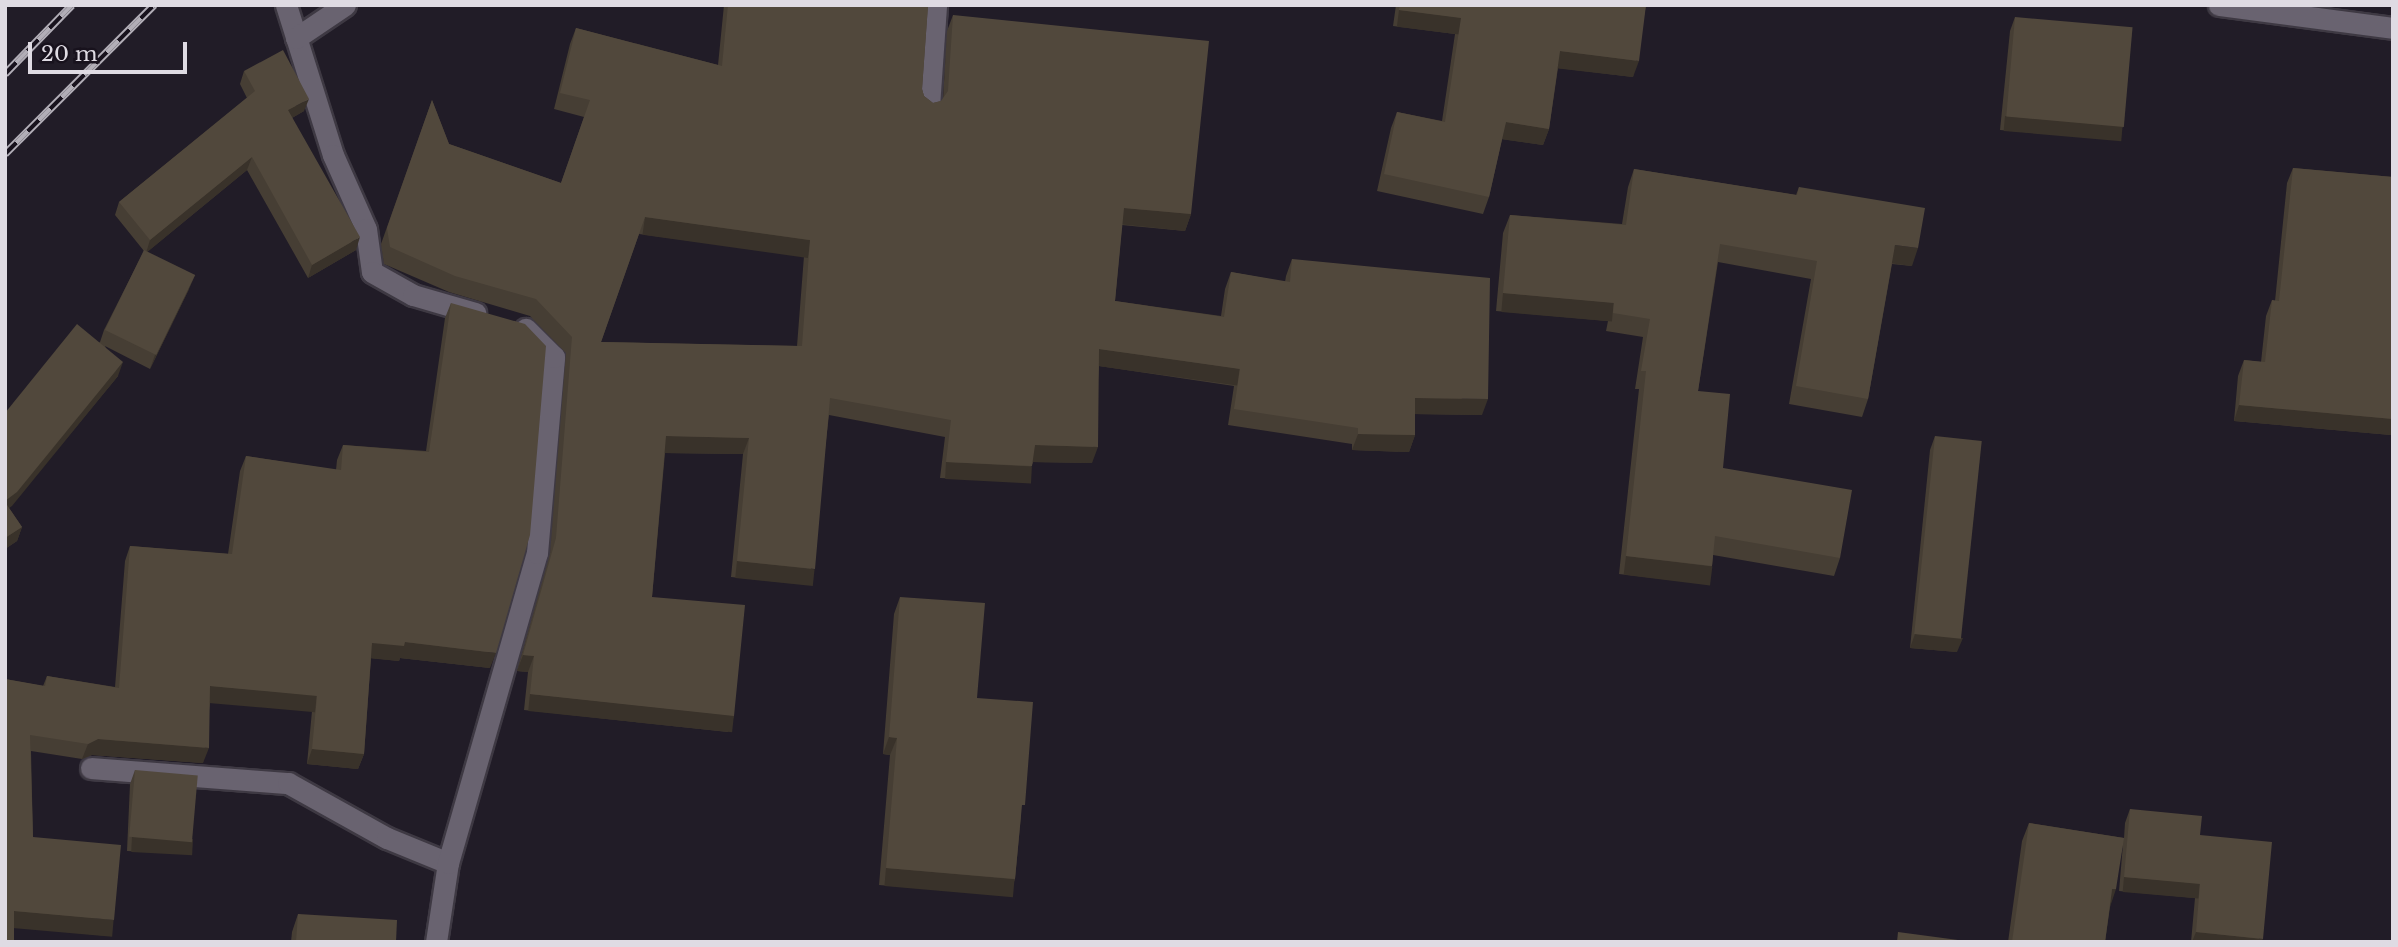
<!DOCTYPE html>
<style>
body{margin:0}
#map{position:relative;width:2398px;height:947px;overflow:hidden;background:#211c27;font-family:"Libre Baskerville",serif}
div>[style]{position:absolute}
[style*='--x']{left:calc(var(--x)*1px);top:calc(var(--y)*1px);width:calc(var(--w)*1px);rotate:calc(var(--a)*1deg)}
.roads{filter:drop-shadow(2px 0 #3e3943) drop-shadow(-2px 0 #3e3943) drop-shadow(0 2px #3e3943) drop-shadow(0 -2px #3e3943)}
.street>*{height:21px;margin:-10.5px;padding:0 10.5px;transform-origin:10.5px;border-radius:10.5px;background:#696370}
.rail>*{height:8px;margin-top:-4px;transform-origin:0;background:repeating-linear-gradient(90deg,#18121d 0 16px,#b2aeb7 0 32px);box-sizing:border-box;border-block:2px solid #b2aeb7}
.wall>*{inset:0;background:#463e34}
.shaded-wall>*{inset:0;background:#39322a;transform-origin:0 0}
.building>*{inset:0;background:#51483c;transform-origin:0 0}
span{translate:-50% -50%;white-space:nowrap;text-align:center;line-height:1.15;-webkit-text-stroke:7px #18121d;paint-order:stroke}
.frame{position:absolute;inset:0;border:7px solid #dfdbe3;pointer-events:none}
.scale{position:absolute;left:28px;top:42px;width:159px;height:32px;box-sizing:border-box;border:4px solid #dfdbe3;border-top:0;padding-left:9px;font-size:21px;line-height:24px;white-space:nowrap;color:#dfdbe3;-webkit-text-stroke:5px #18121d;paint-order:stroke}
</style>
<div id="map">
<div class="roads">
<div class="street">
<i style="--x:286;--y:5;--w:157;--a:72.6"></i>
<i style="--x:333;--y:155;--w:81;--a:66"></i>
<i style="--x:366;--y:229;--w:43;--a:82.1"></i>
<i style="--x:372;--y:272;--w:47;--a:29.3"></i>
<i style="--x:413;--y:295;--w:65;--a:16.2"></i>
<i style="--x:2219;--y:5;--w:176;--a:7.5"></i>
<i style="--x:296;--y:38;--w:59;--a:-34"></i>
<i style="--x:929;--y:106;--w:101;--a:-86"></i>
<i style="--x:91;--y:768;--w:198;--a:4.4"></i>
<i style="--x:288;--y:783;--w:113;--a:29.1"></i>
<i style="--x:387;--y:838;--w:66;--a:22.3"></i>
<i style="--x:436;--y:942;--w:80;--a:-81.4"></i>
<i style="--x:448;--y:863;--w:323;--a:-74"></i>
<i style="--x:537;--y:553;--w:197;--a:-85"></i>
<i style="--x:554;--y:357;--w:40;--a:-135"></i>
</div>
</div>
<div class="rail">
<i style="--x:5;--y:74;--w:96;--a:-45.8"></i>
<i style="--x:5;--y:154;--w:211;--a:-45"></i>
</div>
<div class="wall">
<i style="clip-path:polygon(evenodd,724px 5px,928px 5px,922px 89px,924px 96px,933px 103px,941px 101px,943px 99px,947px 31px,953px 15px,1191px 214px,1185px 231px,1122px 225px,1115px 301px,1221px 316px,1225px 289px,1231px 272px,1285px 282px,1286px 276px,1292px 259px,1482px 415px,1415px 414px,1415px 435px,1409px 452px,1352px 450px,1352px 444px,1228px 425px,1234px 386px,1099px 366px,1092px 463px,1033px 462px,1026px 482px,940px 478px,945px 437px,829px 415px,809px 585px,731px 577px,743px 454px,665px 453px,652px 597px,734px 716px,728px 732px,524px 710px,528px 672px,517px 671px,550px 554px,566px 353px,530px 316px,449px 292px,384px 264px,381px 244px,432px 100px,449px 144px,561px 183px,584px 117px,554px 109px,570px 44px,576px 28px,718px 65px,724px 5px,639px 234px,804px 256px,797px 346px,601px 342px,639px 234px)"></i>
<i style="clip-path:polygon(1396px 5px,1646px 5px,1633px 77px,1558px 68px,1549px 129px,1543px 145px,1502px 139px,1489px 197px,1483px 214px,1377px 191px,1391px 128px,1397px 112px,1442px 121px,1455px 34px,1393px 26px)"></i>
<i style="clip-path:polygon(2015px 17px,2123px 126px,2117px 140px,2000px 130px,2010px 31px)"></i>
<i style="clip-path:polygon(244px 71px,304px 111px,292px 118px,356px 250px,308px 278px,247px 170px,147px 252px,189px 289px,150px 369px,105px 346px,118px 376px,9px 508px,22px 527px,17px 541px,5px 549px,5px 413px,100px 342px,104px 330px,144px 251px,115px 215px,119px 202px,247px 98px,240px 84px)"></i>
<i style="clip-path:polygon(2293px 168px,2393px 177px,2393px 429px,2391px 435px,2234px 421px,2238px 376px,2244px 360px,2261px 362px,2266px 316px,2272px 300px,2275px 301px,2287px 183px)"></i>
<i style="clip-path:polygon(1634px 169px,1796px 195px,1799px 187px,1912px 266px,1892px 264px,1868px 399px,1862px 417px,1789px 404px,1811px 279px,1718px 262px,1698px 391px,1723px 468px,1840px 558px,1834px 576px,1713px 555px,1712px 566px,1705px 584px,1619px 574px,1639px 389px,1635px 389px,1643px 337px,1606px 331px,1608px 321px,1496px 311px,1503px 233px,1510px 215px,1622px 224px,1628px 187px)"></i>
<i style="clip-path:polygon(451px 303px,490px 668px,400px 658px,399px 661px,371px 658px,364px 754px,358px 769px,307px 764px,312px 711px,210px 702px,203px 763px,92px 755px,82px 759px,31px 751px,33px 837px,108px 936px,14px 927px,5px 679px,43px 686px,47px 676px,115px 687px,125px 561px,130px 546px,228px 554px,240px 471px,246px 456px,336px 470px,337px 460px,343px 445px,426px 451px,445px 318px)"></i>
<i style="clip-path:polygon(1935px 436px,1957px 652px,1910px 648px,1930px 450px)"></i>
<i style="clip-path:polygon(900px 597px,977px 698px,1021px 815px,1015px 879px,1009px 896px,879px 885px,890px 755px,883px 754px,894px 614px)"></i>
<i style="clip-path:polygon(135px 770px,193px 840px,188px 854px,127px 851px,130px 784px)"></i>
<i style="clip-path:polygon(2130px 809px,2200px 835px,2261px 942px,2191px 942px,2195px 898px,2119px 891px,2123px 844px,2110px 907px,2105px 942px,2008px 942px,2022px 841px,2029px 823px,2124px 838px,2125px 823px)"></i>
<i style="clip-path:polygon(298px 914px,396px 942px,291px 942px,292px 932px)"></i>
</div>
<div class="shaded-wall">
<i style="left:1399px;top:10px;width:63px;height:17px;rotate:7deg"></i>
<i style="clip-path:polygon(1560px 51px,1639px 61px,1633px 77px,1554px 68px)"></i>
<i style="clip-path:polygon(309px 99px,304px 111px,283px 123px,288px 110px)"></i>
<i style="left:2005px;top:116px;width:118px;height:15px;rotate:5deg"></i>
<i style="clip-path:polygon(1506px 122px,1549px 129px,1543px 145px,1500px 139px)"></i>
<i style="clip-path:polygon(252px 157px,247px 170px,146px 253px,150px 240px)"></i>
<i style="clip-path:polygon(1124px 208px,1191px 214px,1185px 231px,1118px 224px)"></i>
<i style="left:645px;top:217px;width:167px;height:18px;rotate:8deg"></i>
<i style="clip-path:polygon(360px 237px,356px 250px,308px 278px,312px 265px)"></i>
<i style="clip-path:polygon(1895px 245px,1918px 248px,1912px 266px,1889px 263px)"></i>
<i style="clip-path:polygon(195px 275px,189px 289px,150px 369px,155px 355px)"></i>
<i style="left:1503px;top:293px;width:111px;height:19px;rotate:5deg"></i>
<i style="left:1099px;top:349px;width:142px;height:17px;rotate:8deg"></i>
<i style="clip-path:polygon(123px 362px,118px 376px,12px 506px,5px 511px,5px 501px)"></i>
<i style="clip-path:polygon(1415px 398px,1488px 399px,1482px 415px,1409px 414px)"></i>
<i style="clip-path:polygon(2239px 405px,2393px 419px,2393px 429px,2391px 435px,2234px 421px)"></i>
<i style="clip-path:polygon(1358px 434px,1415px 435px,1409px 452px,1352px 450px)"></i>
<i style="clip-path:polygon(666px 436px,749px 438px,743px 454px,660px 453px)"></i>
<i style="clip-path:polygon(1035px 445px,1098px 447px,1092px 463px,1029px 462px)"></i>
<i style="left:946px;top:462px;width:86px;height:17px;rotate:3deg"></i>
<i style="clip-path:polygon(22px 527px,17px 541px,5px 549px,5px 538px)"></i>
<i style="left:1626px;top:556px;width:87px;height:19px;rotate:7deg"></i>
<i style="left:737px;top:561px;width:78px;height:17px;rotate:6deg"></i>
<i style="clip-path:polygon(1915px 634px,1963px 638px,1957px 652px,1910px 648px)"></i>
<i style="clip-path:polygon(405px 642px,496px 653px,490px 668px,400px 658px,399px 661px,367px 658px,372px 643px)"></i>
<i style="clip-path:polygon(523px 655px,534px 656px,528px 672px,517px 671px)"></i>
<i style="left:210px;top:686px;width:107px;height:17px;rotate:5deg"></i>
<i style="left:530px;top:694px;width:205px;height:17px;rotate:6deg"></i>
<i style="clip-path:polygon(889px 737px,897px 738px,890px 755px,883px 754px)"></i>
<i style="clip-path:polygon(98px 739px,209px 748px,203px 763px,92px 755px,82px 759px,88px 744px)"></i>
<i style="clip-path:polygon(312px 749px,364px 754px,358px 769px,307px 764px)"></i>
<i style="left:132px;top:837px;width:61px;height:15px;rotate:3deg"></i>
<i style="left:886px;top:868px;width:129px;height:18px;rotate:5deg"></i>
<i style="left:2124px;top:877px;width:76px;height:15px;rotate:5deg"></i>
<i style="clip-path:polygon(2112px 889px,2116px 889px,2110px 907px)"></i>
<i style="left:14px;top:911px;width:100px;height:17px;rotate:5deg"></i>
<i style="clip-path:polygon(2196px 932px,2263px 939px,2261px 942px,2192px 942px)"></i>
</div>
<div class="building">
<i style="clip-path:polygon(evenodd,728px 5px,928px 5px,922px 89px,924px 96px,933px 103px,941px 101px,948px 91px,953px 15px,1209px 41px,1191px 214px,1124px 208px,1115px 301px,1224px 317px,1231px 272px,1290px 282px,1292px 259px,1490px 278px,1488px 399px,1415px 398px,1415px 435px,1358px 434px,1358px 428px,1234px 409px,1240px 369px,1099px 349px,1098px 447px,1035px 445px,1032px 466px,946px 462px,951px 420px,830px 398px,815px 569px,737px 561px,749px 438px,666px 436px,652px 597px,745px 605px,734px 716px,530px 694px,534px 656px,523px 655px,556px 538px,572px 337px,536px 299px,455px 276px,390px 247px,387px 228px,432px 100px,449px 144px,561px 183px,590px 100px,560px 93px,576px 28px,722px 66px,728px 5px,645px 217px,810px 240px,802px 346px,601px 342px,645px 217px)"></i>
<i style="clip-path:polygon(1400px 5px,1646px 5px,1639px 61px,1560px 51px,1549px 129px,1506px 122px,1489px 197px,1384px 174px,1397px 112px,1445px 122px,1461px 18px,1399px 10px)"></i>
<i style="left:2015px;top:17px;width:118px;height:100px;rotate:5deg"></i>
<i style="clip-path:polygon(283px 50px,309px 99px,288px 110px,360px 237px,312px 265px,252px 157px,150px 240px,119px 202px,255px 91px,244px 71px)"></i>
<i style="clip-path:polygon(2293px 168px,2393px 177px,2393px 419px,2239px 405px,2244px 360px,2265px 362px,2272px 300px,2279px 301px)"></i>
<i style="clip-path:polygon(1634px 169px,1797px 195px,1799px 187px,1925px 208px,1918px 248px,1895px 245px,1868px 399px,1796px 386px,1817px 261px,1720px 244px,1698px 391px,1730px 394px,1723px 468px,1852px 490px,1840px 558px,1715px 536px,1712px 566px,1626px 556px,1646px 371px,1641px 371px,1650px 319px,1613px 313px,1614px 303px,1503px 293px,1510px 215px,1626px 225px)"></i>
<i style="left:144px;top:250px;width:57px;height:89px;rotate:26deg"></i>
<i style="clip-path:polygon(451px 303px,525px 324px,546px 346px,530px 535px,496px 653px,405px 642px,404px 646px,372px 643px,364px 754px,312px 749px,317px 696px,210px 686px,209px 748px,98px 739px,88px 744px,30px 735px,33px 837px,121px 845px,114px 920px,14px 911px,14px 942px,5px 942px,5px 679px,45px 686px,47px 676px,119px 688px,130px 546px,232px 554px,246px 456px,341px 470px,343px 445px,429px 452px)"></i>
<i style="clip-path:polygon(77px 324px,123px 362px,17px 492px,5px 501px,5px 413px)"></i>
<i style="left:1935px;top:436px;width:47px;height:199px;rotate:6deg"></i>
<i style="clip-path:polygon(5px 502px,22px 527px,5px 538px)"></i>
<i style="clip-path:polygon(900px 597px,985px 603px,977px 698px,1033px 702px,1025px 805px,1022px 805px,1015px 879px,886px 868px,897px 738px,889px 737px)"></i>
<i style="left:135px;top:770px;width:63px;height:67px;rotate:5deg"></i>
<i style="clip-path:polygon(2130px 809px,2202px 816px,2200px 835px,2272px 842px,2263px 939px,2196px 932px,2200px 884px,2124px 877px)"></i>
<i style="clip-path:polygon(2029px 823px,2124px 838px,2116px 889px,2112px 889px,2105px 942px,2012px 942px)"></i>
<i style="clip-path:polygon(298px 914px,397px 920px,396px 942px,296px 942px)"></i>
<i style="clip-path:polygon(1898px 932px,1973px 942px,1897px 942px)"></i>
</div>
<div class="frame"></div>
<div class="scale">20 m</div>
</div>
